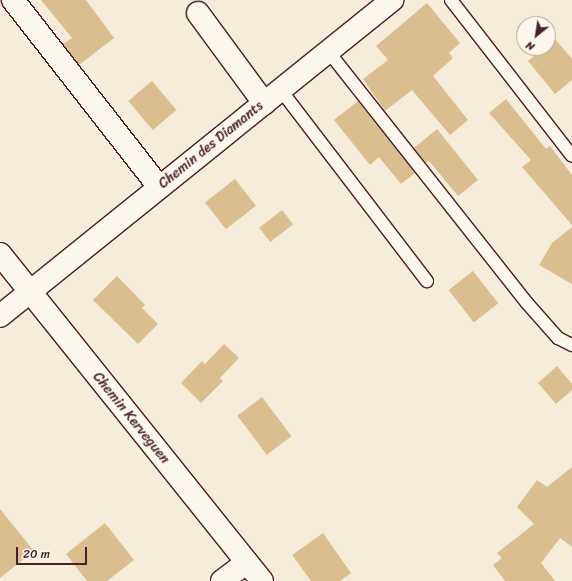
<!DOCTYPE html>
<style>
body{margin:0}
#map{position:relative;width:572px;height:581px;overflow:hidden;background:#f5ecd9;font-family:Sriracha,sans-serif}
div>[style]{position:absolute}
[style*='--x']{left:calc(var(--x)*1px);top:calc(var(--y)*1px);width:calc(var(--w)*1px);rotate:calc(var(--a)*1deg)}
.building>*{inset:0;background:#dbbe8f;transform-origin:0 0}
.roads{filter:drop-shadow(1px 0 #4a1f2b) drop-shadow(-1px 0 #4a1f2b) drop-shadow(0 1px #4a1f2b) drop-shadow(0 -1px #4a1f2b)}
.service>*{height:12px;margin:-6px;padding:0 6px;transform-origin:6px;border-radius:6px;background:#fbf7ec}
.minor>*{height:22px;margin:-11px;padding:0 11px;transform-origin:11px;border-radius:11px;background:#fbf7ec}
span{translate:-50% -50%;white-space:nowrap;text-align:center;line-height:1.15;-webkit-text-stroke:3px #fbf7ec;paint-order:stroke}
.street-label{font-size:14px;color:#4a1f2b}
.north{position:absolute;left:516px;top:16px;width:40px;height:40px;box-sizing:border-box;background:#fbf7ec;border:1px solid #b4a19f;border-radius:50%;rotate:210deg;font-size:11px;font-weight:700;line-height:16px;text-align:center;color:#4a1f2b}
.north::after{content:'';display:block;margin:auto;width:14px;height:18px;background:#4a1f2b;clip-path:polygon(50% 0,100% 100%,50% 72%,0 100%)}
.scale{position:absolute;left:16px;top:547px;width:71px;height:18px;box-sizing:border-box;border:2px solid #4a1f2b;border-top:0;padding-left:5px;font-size:12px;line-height:14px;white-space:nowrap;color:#4a1f2b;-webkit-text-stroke:3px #fbf7ec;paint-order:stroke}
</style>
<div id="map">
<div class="building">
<i style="clip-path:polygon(41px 0,86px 0,114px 38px,79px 65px,63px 44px,72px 38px)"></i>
<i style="clip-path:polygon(427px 3px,460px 43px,449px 53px,453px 58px,433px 76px,468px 120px,450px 135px,412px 90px,385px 111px,363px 79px,388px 60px,376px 46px)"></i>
<i style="clip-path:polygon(555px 39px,572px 59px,572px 80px,555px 94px,528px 61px,544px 48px,548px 48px)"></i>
<i style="left:152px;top:81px;width:38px;height:31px;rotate:50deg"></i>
<i style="clip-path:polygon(506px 99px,546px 149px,550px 146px,572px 175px,572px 225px,522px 167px,531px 160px,489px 113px)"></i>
<i style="clip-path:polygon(358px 101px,415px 173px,401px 184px,379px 157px,370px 165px,334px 120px)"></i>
<i style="clip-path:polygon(437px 129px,478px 180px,458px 196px,429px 161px,426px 163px,414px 148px)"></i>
<i style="left:235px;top:179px;width:34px;height:38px;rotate:52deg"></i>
<i style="left:282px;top:210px;width:18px;height:29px;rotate:52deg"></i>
<i style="clip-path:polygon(572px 227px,572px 284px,539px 265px,552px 243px)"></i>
<i style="left:473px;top:271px;width:41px;height:31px;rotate:52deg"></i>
<i style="clip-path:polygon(117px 276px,145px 305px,142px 308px,158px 324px,138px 344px,93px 300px)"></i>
<i style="clip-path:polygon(224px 344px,239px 358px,220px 378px,223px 381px,201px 403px,181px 383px,202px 361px,205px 364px)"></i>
<i style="clip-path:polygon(557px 366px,572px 384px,572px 390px,556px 404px,538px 383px)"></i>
<i style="left:262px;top:397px;width:49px;height:31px;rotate:53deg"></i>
<i style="clip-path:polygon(572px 467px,572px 547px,560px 538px,541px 563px,555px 581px,505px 581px,493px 565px,502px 558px,497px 553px,534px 524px,517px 507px,537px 480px,547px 487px)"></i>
<i style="clip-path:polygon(0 509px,34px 551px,0 578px)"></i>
<i style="clip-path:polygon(105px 523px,134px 560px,107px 581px,87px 581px,66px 554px)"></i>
<i style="clip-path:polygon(323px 533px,351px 573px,340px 581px,311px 581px,292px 555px)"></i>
</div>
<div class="roads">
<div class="service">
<i style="--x:451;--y:0;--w:197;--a:52.2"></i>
<i style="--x:328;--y:51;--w:321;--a:51.7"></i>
<i style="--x:527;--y:303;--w:47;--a:48.5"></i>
<i style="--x:558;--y:338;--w:16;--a:27"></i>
<i style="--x:280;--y:89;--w:242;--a:52.6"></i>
</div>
<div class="minor">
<i style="--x:13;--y:0;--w:237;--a:52"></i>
<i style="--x:198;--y:13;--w:112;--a:53.7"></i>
<i style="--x:0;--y:254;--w:419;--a:51.3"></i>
<i style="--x:0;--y:316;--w:504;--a:-38.87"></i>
<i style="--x:222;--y:581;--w:31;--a:-37"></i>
</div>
</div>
<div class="street-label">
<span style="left:211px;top:145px;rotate:-39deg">Chemin des Diamants</span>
<span style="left:131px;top:418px;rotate:51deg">Chemin Kerveguen</span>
</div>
<div class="north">N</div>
<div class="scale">20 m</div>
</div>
